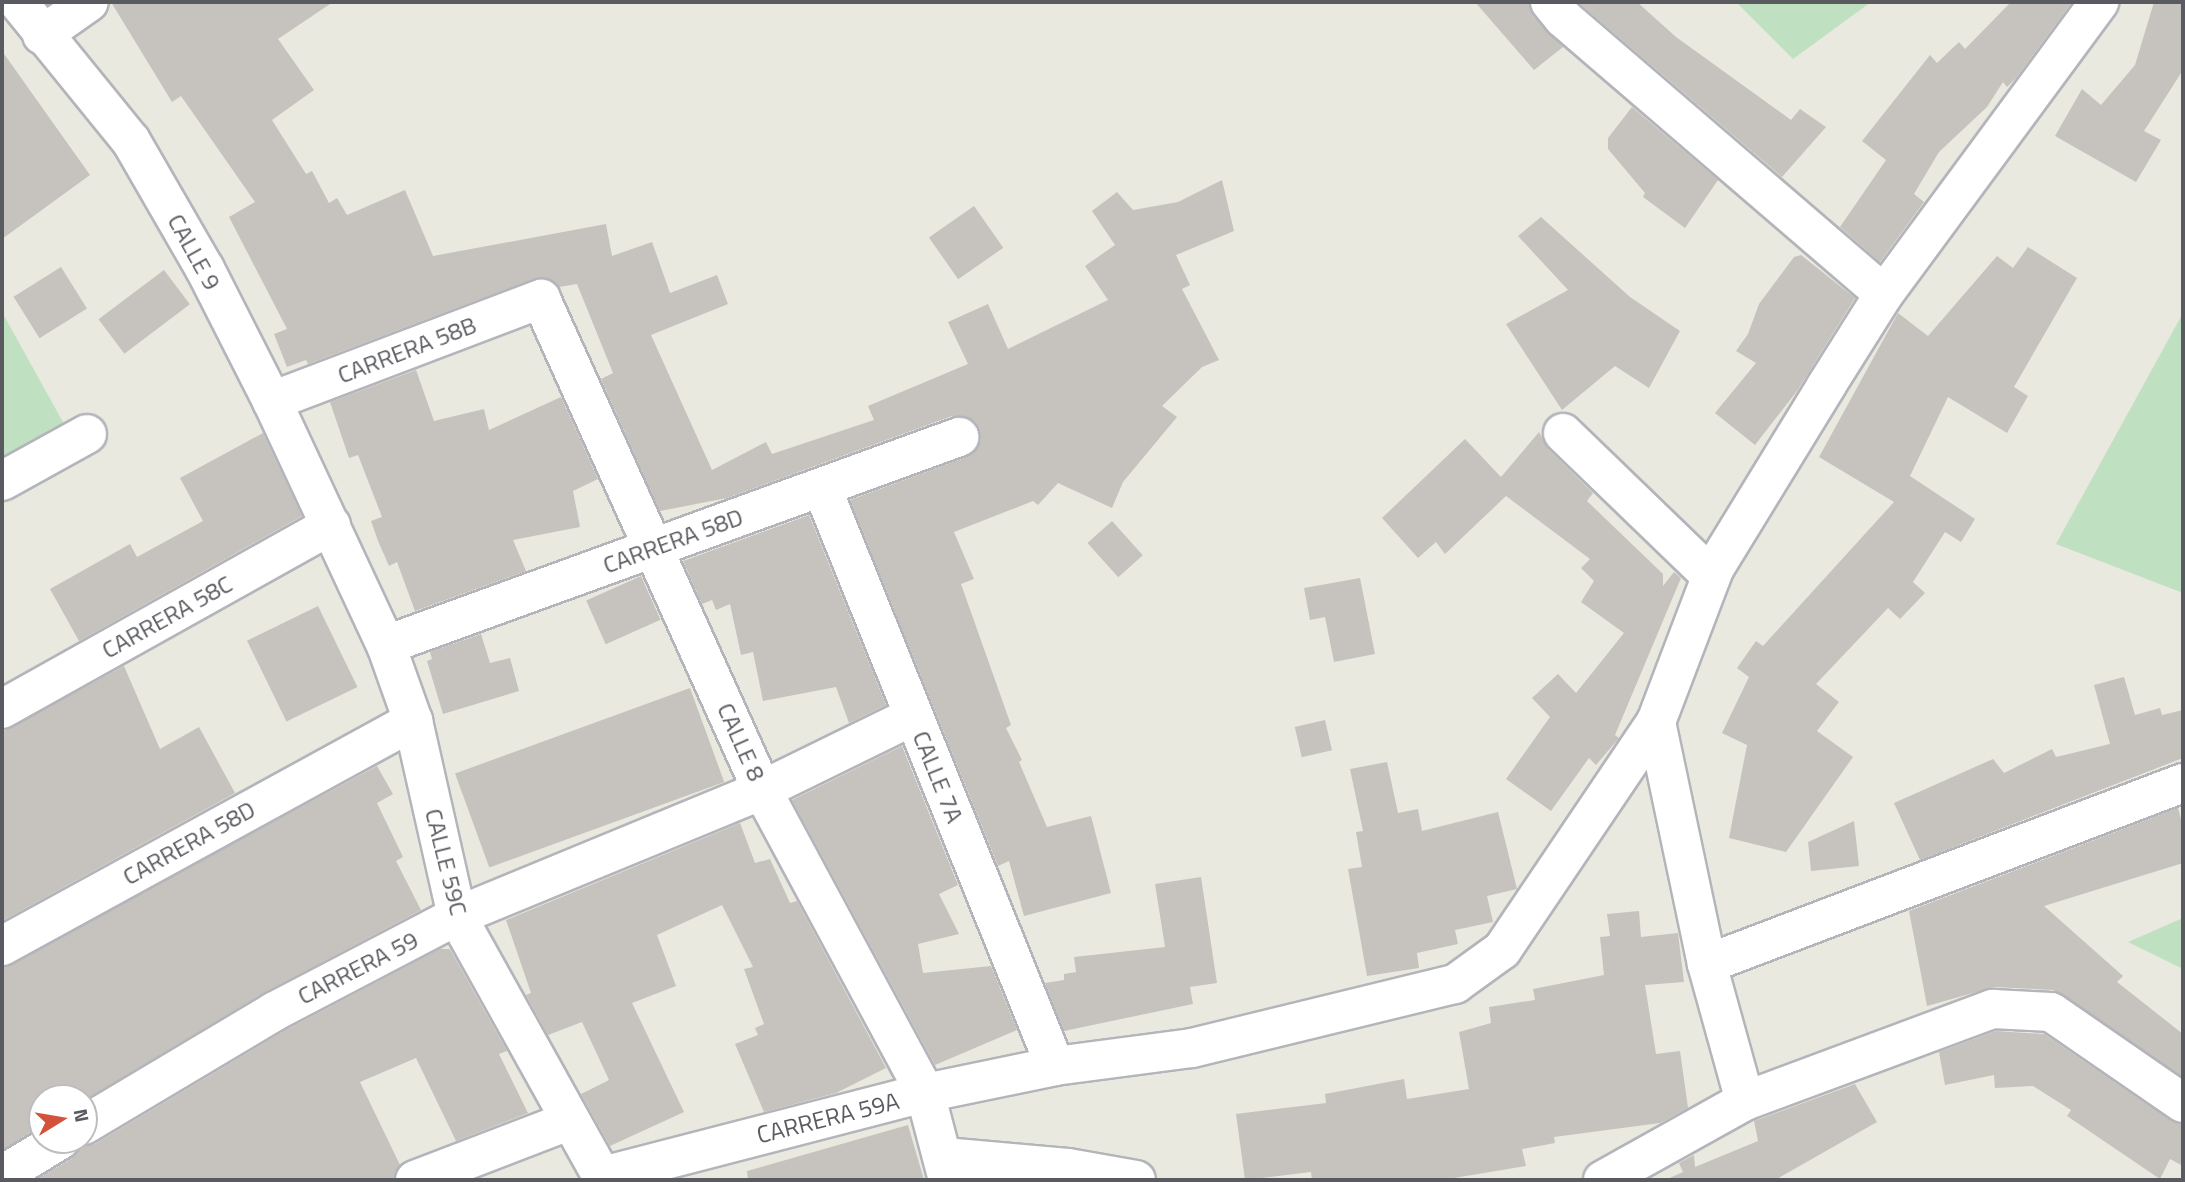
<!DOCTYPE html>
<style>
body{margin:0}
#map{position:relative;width:2185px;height:1182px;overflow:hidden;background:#eae9e0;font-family:"Titillium Web",sans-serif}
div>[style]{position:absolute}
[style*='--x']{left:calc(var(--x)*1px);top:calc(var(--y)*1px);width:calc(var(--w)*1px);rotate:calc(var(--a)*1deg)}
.green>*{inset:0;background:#bfe0c1}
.building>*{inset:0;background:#c6c2be;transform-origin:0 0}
.roads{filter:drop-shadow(2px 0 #b3b5ba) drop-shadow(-2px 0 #b3b5ba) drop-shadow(0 2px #b3b5ba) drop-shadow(0 -2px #b3b5ba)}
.minor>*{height:38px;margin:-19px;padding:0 19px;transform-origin:19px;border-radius:19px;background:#fff}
span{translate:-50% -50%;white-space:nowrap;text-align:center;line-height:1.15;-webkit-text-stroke:5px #fff;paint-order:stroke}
.street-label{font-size:24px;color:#595b60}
.frame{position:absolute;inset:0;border:4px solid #595b60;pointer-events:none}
.north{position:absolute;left:28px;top:1084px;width:70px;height:70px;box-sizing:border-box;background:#fff;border:2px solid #bdbdbf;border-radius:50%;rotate:79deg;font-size:19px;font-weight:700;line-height:28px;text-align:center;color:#595b60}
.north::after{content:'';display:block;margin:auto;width:24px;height:32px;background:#d4523c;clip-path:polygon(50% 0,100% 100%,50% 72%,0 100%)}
</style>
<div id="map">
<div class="green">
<i style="clip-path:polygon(1736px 2px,1871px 2px,1793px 59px)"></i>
<i style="clip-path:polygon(2px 312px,69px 433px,2px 472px)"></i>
<i style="clip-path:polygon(2183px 313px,2183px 593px,2056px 544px)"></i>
<i style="clip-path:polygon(2183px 918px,2183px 969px,2128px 942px)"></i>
</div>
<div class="building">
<i style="clip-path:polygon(111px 2px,333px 2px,278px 39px,314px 90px,272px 120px,306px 174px,312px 171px,329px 203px,337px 198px,347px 215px,405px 190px,433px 256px,606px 224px,612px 256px,652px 242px,670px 293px,717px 275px,728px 304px,651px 335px,712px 470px,766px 442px,772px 454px,874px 420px,868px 406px,968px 364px,948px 322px,988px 304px,1008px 349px,1108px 300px,1085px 266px,1115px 245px,1092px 211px,1117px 192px,1133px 210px,1178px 202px,1222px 180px,1234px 231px,1176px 255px,1190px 285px,1182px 289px,1219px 360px,1202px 367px,1162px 406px,1177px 417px,1123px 482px,1112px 508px,1058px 483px,1038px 505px,1033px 501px,954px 532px,974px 579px,961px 584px,1011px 725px,1006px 728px,1022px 760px,1019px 762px,1047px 827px,1091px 816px,1111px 893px,1024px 916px,1009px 861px,998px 866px,850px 500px,967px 457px,981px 440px,974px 421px,952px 416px,727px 498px,660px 511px,601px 379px,613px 373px,577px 284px,559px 287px,545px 278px,533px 279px,308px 364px,306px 360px,287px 367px,274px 334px,287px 329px,229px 217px,255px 202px,181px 96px,172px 102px)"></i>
<i style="clip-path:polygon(1475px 2px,1529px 2px,1533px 16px,1563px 47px,1534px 70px)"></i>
<i style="clip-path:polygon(1578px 2px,1637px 2px,1676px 37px,1791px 120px,1800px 109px,1826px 127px,1782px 177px)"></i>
<i style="clip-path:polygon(2011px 2px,2072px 2px,2016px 78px,2007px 87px,2003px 82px,1987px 107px,1939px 152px,1914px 194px,1924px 202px,1880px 262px,1840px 227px,1886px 160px,1862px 141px,1930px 55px,1937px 63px,1959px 42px,1965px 49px)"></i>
<i style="clip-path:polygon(2154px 2px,2183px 2px,2183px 70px,2144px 131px,2161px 140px,2136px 182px,2055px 136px,2082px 89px,2101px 105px,2135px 65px)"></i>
<i style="clip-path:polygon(2px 51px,90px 175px,2px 239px)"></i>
<i style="clip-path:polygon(1632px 107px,1718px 180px,1685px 228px,1643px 197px,1645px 193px,1608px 149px,1608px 138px)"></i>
<i style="left:974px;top:206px;width:51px;height:55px;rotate:55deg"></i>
<i style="clip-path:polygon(1541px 217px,1630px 297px,1680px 331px,1649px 388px,1615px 366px,1562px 410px,1506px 324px,1568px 290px,1518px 236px)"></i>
<i style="clip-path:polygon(2028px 247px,2077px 278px,2014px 387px,2028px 396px,2007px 433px,1948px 397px,1910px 476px,1975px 519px,1961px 542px,1945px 532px,1913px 582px,1925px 593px,1900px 619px,1888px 608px,1816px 684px,1839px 702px,1817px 731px,1853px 757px,1786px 852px,1729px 838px,1747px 745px,1722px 733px,1749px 677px,1737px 668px,1756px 641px,1763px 646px,1894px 502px,1819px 457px,1898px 313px,1928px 336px,1997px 256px,2013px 268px)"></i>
<i style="clip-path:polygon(1801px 255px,1855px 298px,1797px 391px,1755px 445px,1715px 413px,1756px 363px,1736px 351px,1748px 334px,1759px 304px,1794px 257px)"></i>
<i style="left:61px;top:267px;width:49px;height:56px;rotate:58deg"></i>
<i style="left:164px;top:270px;width:43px;height:82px;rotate:53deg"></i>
<i style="clip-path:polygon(416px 370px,434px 421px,484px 409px,489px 430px,561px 397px,598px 479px,573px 491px,580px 527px,513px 540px,526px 571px,415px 611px,397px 562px,389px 566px,378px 541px,371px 521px,382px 517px,358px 455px,349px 458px,330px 402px)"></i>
<i style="clip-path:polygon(1539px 432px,1548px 449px,1593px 493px,1587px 501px,1663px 574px,1663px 586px,1674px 572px,1681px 578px,1615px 735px,1619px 738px,1596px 765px,1589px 758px,1551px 811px,1506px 779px,1550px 717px,1532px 698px,1558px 674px,1576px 693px,1624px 633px,1581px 602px,1594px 581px,1581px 568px,1590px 559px,1506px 496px,1445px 554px,1436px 542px,1418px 558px,1382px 518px,1465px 439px,1501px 477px)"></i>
<i style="clip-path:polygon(263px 433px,302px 516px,79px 641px,50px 589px,130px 544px,137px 557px,203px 521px,180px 478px)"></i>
<i style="clip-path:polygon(809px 515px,886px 705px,849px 723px,836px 687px,763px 701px,753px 652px,741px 655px,730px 604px,716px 610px,712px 600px,702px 604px,683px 561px)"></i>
<i style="left:1112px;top:521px;width:46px;height:33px;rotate:48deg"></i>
<i style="left:641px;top:576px;width:48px;height:60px;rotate:66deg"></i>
<i style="clip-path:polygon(1360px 578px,1375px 654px,1334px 662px,1325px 617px,1310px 620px,1304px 588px)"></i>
<i style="left:318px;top:606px;width:90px;height:79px;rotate:64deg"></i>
<i style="clip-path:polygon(481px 634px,490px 663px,510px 658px,519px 691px,443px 714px,427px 661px,432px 659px,430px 652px)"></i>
<i style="clip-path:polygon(124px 666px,160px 749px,199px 727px,235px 793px,2px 921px,2px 732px)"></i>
<i style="clip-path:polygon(2124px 677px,2135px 715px,2160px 708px,2162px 715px,2183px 710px,2183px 758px,1920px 860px,1894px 803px,1993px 759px,2004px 773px,2052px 749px,2056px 757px,2110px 744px,2094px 685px)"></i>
<i style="left:690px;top:688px;width:100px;height:250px;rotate:70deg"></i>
<i style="left:1325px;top:720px;width:31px;height:31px;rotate:77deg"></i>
<i style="clip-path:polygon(902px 746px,958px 885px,939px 894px,959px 934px,918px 944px,923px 973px,991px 966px,1017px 1030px,935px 1065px,792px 800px)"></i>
<i style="clip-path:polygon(1387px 762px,1398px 813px,1418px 809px,1422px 831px,1498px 812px,1517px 889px,1487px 896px,1493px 922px,1455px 930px,1458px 944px,1417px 953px,1419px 968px,1367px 976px,1348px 869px,1362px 867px,1356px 832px,1363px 831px,1350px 769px)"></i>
<i style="clip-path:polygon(377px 766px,393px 794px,377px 803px,403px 857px,396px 861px,421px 910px,265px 992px,84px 1100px,42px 1098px,42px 1125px,2px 1150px,2px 968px)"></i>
<i style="clip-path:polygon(2178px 808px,2183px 827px,2183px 863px,2044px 906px,2123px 976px,2117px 982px,2183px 1034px,2183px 1077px,2053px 990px,1994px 987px,1927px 1006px,1909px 911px)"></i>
<i style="clip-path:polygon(1854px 821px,1859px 866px,1811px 871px,1808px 842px)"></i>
<i style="clip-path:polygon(740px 823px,755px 863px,770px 859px,790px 903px,797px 901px,886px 1068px,836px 1093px,764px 1112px,735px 1044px,758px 1035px,755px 1028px,764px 1024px,744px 969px,753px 967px,722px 905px,657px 935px,676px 986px,632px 1003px,684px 1112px,610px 1146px,581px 1094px,609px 1080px,582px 1022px,548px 1035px,526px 995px,531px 993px,506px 920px)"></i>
<i style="clip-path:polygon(1201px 877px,1217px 983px,1190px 987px,1193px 1004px,1064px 1031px,1045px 983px,1064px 980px,1064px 974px,1076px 972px,1074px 957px,1165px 947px,1155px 884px)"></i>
<i style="clip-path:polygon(1639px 911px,1641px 937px,1678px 933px,1684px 982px,1645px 985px,1656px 1054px,1680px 1051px,1688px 1108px,1660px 1123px,1554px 1137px,1555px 1143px,1522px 1149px,1526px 1166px,1442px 1180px,1312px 1180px,1311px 1172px,1245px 1180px,1236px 1114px,1326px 1103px,1325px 1094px,1404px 1079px,1407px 1099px,1469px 1089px,1459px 1032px,1491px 1023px,1489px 1007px,1535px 1000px,1533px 989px,1604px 975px,1600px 937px,1610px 936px,1607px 914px)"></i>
<i style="clip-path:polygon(440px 949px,450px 949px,507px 1051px,499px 1054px,528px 1113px,456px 1141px,416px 1058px,360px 1082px,400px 1165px,394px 1180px,36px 1180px,71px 1159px,80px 1146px,95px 1144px,286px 1030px)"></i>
<i style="clip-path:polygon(1996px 1031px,2044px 1034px,2171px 1121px,2183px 1125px,2183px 1166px,2170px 1159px,2160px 1179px,2067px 1116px,2071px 1110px,2033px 1086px,1995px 1088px,1994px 1075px,1945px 1085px,1939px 1052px)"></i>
<i style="clip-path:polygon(1855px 1084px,1877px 1122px,1775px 1180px,1665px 1180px,1683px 1172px,1679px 1163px,1694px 1155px,1695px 1167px,1758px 1141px,1754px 1121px)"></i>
<i style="clip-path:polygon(908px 1125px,924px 1180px,748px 1180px,747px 1171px)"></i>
</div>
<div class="roads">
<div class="minor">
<i style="--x:18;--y:2;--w:179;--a:50.9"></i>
<i style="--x:131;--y:141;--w:148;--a:60"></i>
<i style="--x:205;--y:269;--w:148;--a:63.1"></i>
<i style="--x:272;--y:401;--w:269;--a:65"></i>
<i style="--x:386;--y:645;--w:81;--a:70.4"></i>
<i style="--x:413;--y:721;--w:200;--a:77.3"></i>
<i style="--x:457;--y:916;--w:302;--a:60.9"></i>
<i style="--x:1550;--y:2;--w:21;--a:51"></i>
<i style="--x:1563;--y:18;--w:423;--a:40.7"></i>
<i style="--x:42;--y:35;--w:57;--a:-35.1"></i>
<i style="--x:272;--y:401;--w:288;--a:-20.8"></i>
<i style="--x:541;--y:299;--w:538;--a:65.77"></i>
<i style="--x:762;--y:790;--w:344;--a:61.7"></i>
<i style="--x:925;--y:1093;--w:90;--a:75.2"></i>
<i style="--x:1563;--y:433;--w:206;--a:44"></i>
<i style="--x:2;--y:481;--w:97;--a:-28.9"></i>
<i style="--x:822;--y:488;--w:623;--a:68.04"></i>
<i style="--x:386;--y:645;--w:610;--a:-19.95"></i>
<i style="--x:2;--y:709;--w:377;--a:-29.2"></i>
<i style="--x:1656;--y:722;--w:247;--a:78.1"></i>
<i style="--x:1707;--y:964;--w:142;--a:74.5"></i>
<i style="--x:2;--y:946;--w:469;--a:-28.7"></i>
<i style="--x:1707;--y:964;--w:509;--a:-20.82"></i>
<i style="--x:84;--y:1125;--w:222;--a:-30.8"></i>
<i style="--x:275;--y:1011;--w:205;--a:-27.6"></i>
<i style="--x:457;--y:916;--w:330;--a:-22.4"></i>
<i style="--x:762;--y:790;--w:168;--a:-26.1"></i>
<i style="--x:944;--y:1157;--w:124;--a:5.1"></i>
<i style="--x:1068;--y:1168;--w:69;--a:10"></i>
<i style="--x:2;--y:1175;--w:68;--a:-31.1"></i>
<i style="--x:603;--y:1176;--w:333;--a:-14.5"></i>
<i style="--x:925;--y:1093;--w:133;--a:-11.7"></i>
<i style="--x:1055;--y:1066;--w:138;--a:-7.5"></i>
<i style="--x:1192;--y:1048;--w:271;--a:-13.7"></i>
<i style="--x:1455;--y:984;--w:58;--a:-35.9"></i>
<i style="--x:1502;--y:950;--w:275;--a:-56"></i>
<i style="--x:1656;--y:722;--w:164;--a:-69.2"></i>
<i style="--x:1714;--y:569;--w:215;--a:-58.5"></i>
<i style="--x:1826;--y:386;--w:109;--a:-57.8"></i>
<i style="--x:1884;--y:294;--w:363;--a:-53.6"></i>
<i style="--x:415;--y:1180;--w:165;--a:-21"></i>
<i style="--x:1603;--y:1180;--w:162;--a:-29.1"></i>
<i style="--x:1745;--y:1101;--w:265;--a:-20.4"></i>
<i style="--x:1993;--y:1009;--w:58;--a:3"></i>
<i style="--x:2051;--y:1012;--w:160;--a:34.6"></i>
</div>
</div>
<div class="street-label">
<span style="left:194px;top:252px;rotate:61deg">CALLE 9</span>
<span style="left:407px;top:350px;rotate:-21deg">CARRERA 58B</span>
<span style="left:673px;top:541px;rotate:-20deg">CARRERA 58D</span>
<span style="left:167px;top:617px;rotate:-29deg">CARRERA 58C</span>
<span style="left:741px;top:742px;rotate:66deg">CALLE 8</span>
<span style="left:938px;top:777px;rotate:68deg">CALLE 7A</span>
<span style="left:189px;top:843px;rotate:-29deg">CARRERA 58D</span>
<span style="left:446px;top:862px;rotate:76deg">CALLE 59C</span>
<span style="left:358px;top:968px;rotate:-27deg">CARRERA 59</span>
<span style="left:828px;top:1118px;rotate:-14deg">CARRERA 59A</span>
</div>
<div class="frame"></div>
<div class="north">N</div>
</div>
